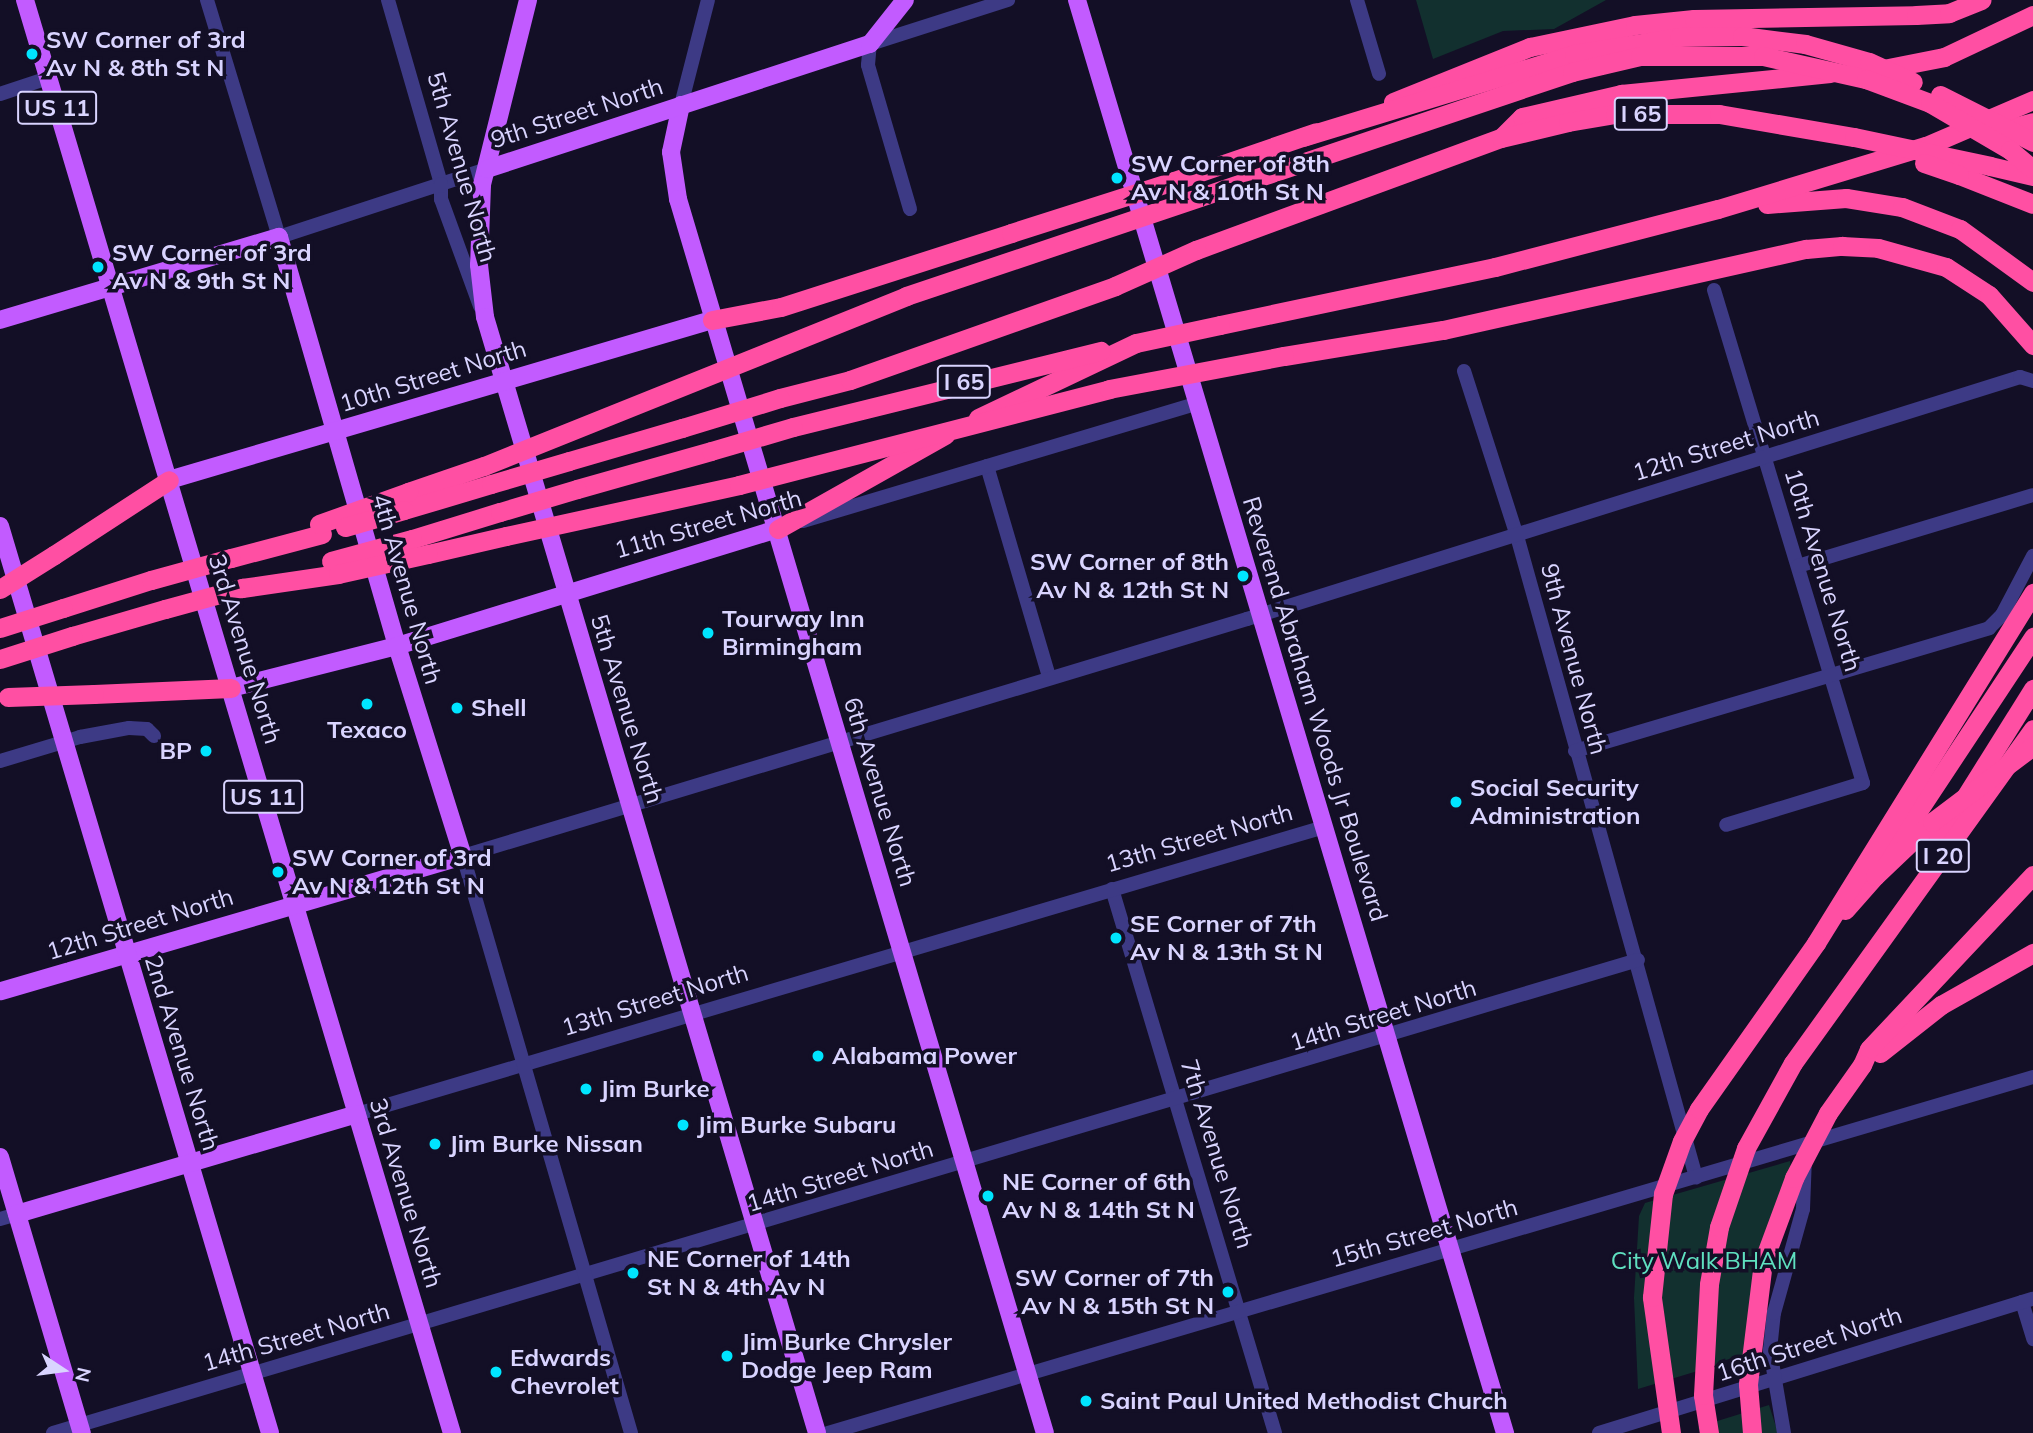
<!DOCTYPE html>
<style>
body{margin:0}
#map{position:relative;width:2033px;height:1433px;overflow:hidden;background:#130f26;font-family:Mulish,sans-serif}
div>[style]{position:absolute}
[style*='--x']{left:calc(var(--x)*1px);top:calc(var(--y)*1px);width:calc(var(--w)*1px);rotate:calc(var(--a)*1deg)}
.green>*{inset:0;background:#12302f}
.minor>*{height:14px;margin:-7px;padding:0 7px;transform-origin:7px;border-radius:7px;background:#3d3a85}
.major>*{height:18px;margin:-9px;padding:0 9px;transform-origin:9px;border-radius:9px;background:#c25bff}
.highway>*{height:19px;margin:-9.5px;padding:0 9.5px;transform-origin:9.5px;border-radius:9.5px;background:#ff4fa3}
.highway-bridge>*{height:19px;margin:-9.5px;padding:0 9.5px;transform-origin:9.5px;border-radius:9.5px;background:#ff4fa3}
.dots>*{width:19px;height:19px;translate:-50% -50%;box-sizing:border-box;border:4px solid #130f26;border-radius:50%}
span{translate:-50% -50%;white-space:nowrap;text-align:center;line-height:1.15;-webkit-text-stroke:7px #130f26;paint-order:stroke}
.shield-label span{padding:2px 5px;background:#130f26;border:2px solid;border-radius:5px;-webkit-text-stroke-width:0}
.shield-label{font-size:23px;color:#d9d4ff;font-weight:700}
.poi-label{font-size:24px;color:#d9d4ff;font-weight:700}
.left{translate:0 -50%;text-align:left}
.right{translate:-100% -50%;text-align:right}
.street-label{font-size:24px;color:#d9d4ff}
.park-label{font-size:24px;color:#5fe0c0}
.north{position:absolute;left:28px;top:1335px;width:70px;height:70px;-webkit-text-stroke:5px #130f26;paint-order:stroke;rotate:103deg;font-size:19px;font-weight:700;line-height:28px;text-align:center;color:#d9d4ff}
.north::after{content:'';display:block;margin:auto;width:24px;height:32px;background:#d9d4ff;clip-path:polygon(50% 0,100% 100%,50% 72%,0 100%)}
</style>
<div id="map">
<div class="green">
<i style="clip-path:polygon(1416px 0,1606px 0,1554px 29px,1503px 31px,1433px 59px)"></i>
<i style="clip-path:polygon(1790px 1161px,1793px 1187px,1771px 1270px,1757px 1353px,1638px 1389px,1634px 1298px,1639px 1216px,1645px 1203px)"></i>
<i style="clip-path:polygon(1769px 1405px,1778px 1433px,1700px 1433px,1698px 1427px)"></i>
</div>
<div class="minor">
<i style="--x:207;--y:0;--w:248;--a:73.1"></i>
<i style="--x:279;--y:237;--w:219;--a:-18.1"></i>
<i style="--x:388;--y:0;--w:191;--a:73.9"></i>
<i style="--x:441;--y:184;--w:15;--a:90"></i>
<i style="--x:441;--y:199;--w:114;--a:70"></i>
<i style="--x:1357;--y:0;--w:77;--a:73.4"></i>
<i style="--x:0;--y:94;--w:51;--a:-18.4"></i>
<i style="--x:681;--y:105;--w:108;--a:-75.6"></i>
<i style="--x:910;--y:209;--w:150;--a:-106.3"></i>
<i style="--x:868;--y:65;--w:21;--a:-85"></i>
<i style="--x:870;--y:44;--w:145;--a:-17.7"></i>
<i style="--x:1714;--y:290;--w:515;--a:73.18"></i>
<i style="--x:1863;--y:783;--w:143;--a:163"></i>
<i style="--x:1464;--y:371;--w:173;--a:72.2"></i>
<i style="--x:1517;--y:536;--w:666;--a:74.4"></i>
<i style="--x:987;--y:466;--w:220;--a:73.6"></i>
<i style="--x:803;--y:521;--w:412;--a:-16.6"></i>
<i style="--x:1798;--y:566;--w:245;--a:-16.8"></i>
<i style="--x:1575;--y:751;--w:432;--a:-16.5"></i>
<i style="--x:1989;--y:628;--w:18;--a:-45"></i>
<i style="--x:2002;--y:615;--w:67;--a:-62.3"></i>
<i style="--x:0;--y:761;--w:84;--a:-16.7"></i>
<i style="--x:80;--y:737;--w:50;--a:-10.4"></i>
<i style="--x:129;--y:728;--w:18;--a:3"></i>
<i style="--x:147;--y:729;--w:10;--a:45"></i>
<i style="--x:1112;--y:889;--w:568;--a:73.32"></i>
<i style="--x:357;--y:1114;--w:1009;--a:-16.53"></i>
<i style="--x:0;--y:1219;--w:18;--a:-16"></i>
<i style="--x:2022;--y:1302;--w:39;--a:73"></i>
<i style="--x:53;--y:1433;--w:1654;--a:-16.62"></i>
<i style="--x:631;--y:1433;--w:601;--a:-106.23"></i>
<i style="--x:463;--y:856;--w:819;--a:-16.82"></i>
<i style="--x:1247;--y:619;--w:810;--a:-17.38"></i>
<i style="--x:2020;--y:377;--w:14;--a:17"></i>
<i style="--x:828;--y:1433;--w:1256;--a:-16.46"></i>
<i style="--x:1599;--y:1433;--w:454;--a:-17.2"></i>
<i style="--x:1784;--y:1433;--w:84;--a:-99.6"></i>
<i style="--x:1770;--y:1350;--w:37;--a:-84"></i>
<i style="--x:1774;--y:1313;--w:108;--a:-74.4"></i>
<i style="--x:1803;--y:1209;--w:52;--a:-87.8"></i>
</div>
<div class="major">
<i style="--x:25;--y:0;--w:1495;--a:73.41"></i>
<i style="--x:528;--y:0;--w:191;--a:104"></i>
<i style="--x:482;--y:185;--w:80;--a:92.1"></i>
<i style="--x:479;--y:265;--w:52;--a:83.4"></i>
<i style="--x:485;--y:317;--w:1164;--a:73.43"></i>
<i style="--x:1077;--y:0;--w:1496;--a:73.37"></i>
<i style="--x:681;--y:105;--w:48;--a:102"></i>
<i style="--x:671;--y:152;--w:48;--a:81.5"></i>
<i style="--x:678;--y:199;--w:1287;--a:73.44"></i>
<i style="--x:487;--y:169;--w:403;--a:-18.1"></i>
<i style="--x:870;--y:44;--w:56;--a:-51.5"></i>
<i style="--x:0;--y:320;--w:291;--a:-16.6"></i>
<i style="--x:279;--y:237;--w:426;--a:73.9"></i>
<i style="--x:397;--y:646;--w:220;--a:72.6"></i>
<i style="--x:463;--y:856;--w:482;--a:163.7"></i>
<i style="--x:169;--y:480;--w:566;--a:-16.42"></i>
<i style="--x:0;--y:526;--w:946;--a:73.42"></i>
<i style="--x:231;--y:688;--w:171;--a:-14.2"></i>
<i style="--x:397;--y:646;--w:399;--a:-17.1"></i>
<i style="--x:0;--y:1157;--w:288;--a:73.5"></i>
<i style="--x:17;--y:1214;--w:354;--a:-16.4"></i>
</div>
<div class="highway">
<i style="--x:1878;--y:70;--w:67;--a:-11.1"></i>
<i style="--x:1944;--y:57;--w:98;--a:-25.3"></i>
<i style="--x:1393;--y:102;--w:148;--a:-21.9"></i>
<i style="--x:1530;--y:47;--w:107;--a:-11.8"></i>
<i style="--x:1635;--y:25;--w:59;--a:-5.8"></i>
<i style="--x:1694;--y:19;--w:222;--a:-1"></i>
<i style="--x:1916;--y:15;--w:33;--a:-3"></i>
<i style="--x:1949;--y:13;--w:35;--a:-22"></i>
<i style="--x:1996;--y:132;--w:38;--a:-15"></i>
<i style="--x:1502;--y:137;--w:28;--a:-45"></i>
<i style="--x:1522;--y:117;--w:102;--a:-13.1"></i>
<i style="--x:1621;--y:94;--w:210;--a:-5.7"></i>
<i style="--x:1990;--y:166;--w:44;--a:13.1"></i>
<i style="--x:1959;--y:175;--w:79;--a:21.4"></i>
<i style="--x:1174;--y:181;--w:150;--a:-19"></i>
<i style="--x:1767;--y:204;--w:79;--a:-4.3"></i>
<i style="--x:1846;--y:198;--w:57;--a:9.1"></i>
<i style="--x:1902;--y:207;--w:62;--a:20.8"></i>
<i style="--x:1960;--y:229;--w:90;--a:36"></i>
<i style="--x:1196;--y:250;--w:325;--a:-20.2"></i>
<i style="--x:1501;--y:138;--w:69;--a:-13.4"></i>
<i style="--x:1568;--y:122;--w:48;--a:-9.7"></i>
<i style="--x:1615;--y:114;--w:104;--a:0"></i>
<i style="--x:1719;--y:114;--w:137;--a:9.7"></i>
<i style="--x:712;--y:320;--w:70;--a:-10.7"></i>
<i style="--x:781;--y:307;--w:242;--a:-17.8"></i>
<i style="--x:1220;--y:325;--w:281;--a:-11.9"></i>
<i style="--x:1495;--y:267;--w:230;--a:-14.6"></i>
<i style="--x:1718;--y:209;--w:217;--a:-16.9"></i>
<i style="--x:1926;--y:146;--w:116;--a:-23.3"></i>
<i style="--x:1284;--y:356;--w:161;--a:-9.3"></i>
<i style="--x:1443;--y:330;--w:372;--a:-12.6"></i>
<i style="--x:1806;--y:249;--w:36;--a:-5"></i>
<i style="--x:1842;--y:246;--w:36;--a:3"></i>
<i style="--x:1878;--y:248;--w:71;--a:15.6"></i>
<i style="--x:1946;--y:267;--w:51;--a:33.1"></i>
<i style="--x:1989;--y:295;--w:67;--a:48.7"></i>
<i style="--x:780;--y:398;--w:72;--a:-14.4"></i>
<i style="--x:850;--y:380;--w:281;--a:-19.5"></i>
<i style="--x:978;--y:418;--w:175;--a:-25.4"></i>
<i style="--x:793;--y:427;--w:317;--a:-13.9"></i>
<i style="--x:569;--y:461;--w:118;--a:-16.3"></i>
<i style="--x:577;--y:489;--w:139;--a:-15.8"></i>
<i style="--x:408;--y:492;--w:80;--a:-18.9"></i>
<i style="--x:404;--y:510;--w:91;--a:-16.6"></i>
<i style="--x:778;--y:529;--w:192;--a:-29.4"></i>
<i style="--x:412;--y:539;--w:92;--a:-17.1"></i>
<i style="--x:428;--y:554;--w:80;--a:-13"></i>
<i style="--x:54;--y:555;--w:137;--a:-33.1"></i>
<i style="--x:231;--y:558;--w:94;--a:-14.8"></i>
<i style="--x:242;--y:588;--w:97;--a:-8.3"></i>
<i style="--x:63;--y:608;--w:92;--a:-17.7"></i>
<i style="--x:72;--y:636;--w:97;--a:-16.2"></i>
<i style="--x:94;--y:694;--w:137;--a:-2.5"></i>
<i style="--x:1937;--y:842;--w:181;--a:-57.9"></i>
<i style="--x:1845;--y:910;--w:45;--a:-48.6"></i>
<i style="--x:1875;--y:876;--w:287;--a:-56.5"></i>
<i style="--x:1816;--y:943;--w:412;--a:-58.2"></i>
<i style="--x:1880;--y:1053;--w:78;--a:-38.2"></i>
<i style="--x:1941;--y:1005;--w:106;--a:-29.5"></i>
<i style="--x:1862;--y:1065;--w:17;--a:-66"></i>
<i style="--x:1869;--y:1049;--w:239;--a:-46.7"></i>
<i style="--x:1746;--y:1148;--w:97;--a:-61.1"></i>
<i style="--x:1793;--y:1063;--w:411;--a:-54.3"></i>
</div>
<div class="highway-bridge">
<i style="--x:1940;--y:95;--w:104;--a:26.8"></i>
<i style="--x:1303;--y:137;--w:283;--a:-17"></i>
<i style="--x:1574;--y:54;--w:106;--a:-9.2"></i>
<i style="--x:1679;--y:37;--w:63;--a:-0.9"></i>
<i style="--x:1742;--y:36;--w:64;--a:7.2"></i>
<i style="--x:1805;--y:44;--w:66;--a:15.7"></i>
<i style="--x:1869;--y:62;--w:48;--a:24.4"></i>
<i style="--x:1854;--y:137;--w:139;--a:12"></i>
<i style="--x:1924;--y:163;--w:37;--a:19"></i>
<i style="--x:1011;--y:233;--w:171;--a:-17.7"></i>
<i style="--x:1115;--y:286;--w:89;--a:-24"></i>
<i style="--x:1136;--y:343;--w:86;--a:-12.1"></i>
<i style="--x:682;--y:428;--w:102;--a:-17"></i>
<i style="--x:711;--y:451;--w:85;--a:-16.3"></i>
<i style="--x:484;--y:466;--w:455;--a:-21.9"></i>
<i style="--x:906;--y:296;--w:703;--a:-18.59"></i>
<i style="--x:1572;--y:72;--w:70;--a:-13.2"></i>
<i style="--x:1640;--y:56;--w:123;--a:0"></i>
<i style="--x:1763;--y:56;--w:106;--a:12.6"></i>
<i style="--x:1866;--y:79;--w:68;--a:20.6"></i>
<i style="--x:1930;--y:103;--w:93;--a:30.4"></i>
<i style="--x:2010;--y:150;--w:30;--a:40"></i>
<i style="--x:491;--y:484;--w:81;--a:-16.4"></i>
<i style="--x:500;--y:512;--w:80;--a:-16.6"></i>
<i style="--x:319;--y:524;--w:95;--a:-19.8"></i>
<i style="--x:345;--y:527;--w:61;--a:-16.1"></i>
<i style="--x:506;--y:536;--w:239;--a:-12.3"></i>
<i style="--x:739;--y:485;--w:382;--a:-14.5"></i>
<i style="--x:1109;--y:389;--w:178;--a:-10.7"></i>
<i style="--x:331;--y:561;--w:84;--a:-15.2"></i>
<i style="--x:338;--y:574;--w:92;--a:-12.5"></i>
<i style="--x:151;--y:580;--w:83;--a:-15.4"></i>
<i style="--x:0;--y:589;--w:64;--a:-32.2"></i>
<i style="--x:165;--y:609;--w:80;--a:-15.3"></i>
<i style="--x:0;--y:628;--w:66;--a:-17.6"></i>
<i style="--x:0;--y:659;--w:76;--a:-17.7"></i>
<i style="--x:8;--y:697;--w:86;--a:-2"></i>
<i style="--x:1875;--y:876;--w:79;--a:-43.5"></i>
<i style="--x:1932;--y:822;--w:126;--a:-37"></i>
<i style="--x:1671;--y:1433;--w:137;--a:-98"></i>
<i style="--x:1652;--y:1297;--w:104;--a:-83.9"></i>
<i style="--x:1663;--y:1194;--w:56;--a:-70.3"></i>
<i style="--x:1682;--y:1141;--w:36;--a:-62"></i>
<i style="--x:1699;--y:1109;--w:203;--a:-54.8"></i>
<i style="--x:1709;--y:1433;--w:38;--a:-99"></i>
<i style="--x:1703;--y:1395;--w:111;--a:-86.9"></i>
<i style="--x:1709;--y:1284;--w:58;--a:-80"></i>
<i style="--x:1719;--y:1227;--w:83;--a:-71.1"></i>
<i style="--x:1752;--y:1433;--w:49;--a:-94.7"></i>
<i style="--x:1748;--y:1384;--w:123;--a:-83"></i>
<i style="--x:1763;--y:1262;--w:90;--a:-69.7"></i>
<i style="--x:1794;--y:1178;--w:73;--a:-62.4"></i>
<i style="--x:1828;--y:1113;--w:59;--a:-54.7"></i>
</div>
<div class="dots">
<i style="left:32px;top:54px;background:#00e5ff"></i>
<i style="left:1117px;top:178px;background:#00e5ff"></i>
<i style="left:98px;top:267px;background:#00e5ff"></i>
<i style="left:1243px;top:576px;background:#00e5ff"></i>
<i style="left:708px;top:633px;background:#00e5ff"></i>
<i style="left:367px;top:704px;background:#00e5ff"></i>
<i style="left:457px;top:708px;background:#00e5ff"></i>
<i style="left:206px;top:751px;background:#00e5ff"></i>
<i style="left:1456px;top:802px;background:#00e5ff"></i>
<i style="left:278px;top:872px;background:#00e5ff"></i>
<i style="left:1116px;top:938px;background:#00e5ff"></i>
<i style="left:818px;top:1056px;background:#00e5ff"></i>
<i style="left:586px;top:1089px;background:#00e5ff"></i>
<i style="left:683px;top:1125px;background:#00e5ff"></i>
<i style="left:435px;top:1144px;background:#00e5ff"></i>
<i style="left:988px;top:1196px;background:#00e5ff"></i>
<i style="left:633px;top:1273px;background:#00e5ff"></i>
<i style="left:1228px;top:1292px;background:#00e5ff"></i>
<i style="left:727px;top:1356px;background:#00e5ff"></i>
<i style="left:496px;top:1372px;background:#00e5ff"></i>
<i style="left:1086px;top:1401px;background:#00e5ff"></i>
</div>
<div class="shield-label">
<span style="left:57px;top:108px">US 11</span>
<span style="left:1641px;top:114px">I 65</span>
<span style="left:964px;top:382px">I 65</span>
<span style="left:263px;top:797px">US 11</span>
<span style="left:1943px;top:856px">I 20</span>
</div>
<div class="poi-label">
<span class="left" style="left:46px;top:54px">SW Corner of 3rd<br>Av N &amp; 8th St N</span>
<span class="left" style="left:1131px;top:178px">SW Corner of 8th<br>Av N &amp; 10th St N</span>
<span class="left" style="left:112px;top:267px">SW Corner of 3rd<br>Av N &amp; 9th St N</span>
<span class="right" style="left:1229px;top:576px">SW Corner of 8th<br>Av N &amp; 12th St N</span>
<span class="left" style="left:722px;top:633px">Tourway Inn<br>Birmingham</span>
<span class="left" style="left:471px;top:708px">Shell</span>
<span style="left:367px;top:730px">Texaco</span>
<span class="right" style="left:192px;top:751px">BP</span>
<span class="left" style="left:1470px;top:802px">Social Security<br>Administration</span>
<span class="left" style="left:292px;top:872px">SW Corner of 3rd<br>Av N &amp; 12th St N</span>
<span class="left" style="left:1130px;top:938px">SE Corner of 7th<br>Av N &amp; 13th St N</span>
<span class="left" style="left:832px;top:1056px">Alabama Power</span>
<span class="left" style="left:600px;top:1089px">Jim Burke</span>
<span class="left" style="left:697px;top:1125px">Jim Burke Subaru</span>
<span class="left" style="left:449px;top:1144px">Jim Burke Nissan</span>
<span class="left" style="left:1002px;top:1196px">NE Corner of 6th<br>Av N &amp; 14th St N</span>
<span class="left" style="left:647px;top:1273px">NE Corner of 14th<br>St N &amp; 4th Av N</span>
<span class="right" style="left:1214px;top:1292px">SW Corner of 7th<br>Av N &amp; 15th St N</span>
<span class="left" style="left:741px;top:1356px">Jim Burke Chrysler<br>Dodge Jeep Ram</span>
<span class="left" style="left:510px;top:1372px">Edwards<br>Chevrolet</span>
<span class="left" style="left:1100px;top:1401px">Saint Paul United Methodist Church</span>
</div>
<div class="street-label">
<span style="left:577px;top:113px;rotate:-18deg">9th Street North</span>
<span style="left:462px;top:167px;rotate:74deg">5th Avenue North</span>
<span style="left:433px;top:376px;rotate:-17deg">10th Street North</span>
<span style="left:1726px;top:445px;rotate:-17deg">12th Street North</span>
<span style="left:708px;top:524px;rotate:-16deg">11th Street North</span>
<span style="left:1823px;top:570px;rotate:73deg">10th Avenue North</span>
<span style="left:407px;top:589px;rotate:74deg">4th Avenue North</span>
<span style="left:245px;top:649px;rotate:73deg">3rd Avenue North</span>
<span style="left:1574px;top:659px;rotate:75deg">9th Avenue North</span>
<span style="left:627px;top:709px;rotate:73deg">5th Avenue North</span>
<span style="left:1315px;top:709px;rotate:73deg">Reverend Abraham Woods Jr Boulevard</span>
<span style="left:880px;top:792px;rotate:73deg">6th Avenue North</span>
<span style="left:1199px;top:838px;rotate:-16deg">13th Street North</span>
<span style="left:140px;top:924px;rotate:-17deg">12th Street North</span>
<span style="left:655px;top:1000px;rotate:-17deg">13th Street North</span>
<span style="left:1383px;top:1015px;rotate:-17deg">14th Street North</span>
<span style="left:182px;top:1053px;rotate:73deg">2nd Avenue North</span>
<span style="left:1217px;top:1154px;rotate:73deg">7th Avenue North</span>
<span style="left:840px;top:1176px;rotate:-17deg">14th Street North</span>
<span style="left:406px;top:1193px;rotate:73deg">3rd Avenue North</span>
<span style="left:1424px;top:1233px;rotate:-16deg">15th Street North</span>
<span style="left:296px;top:1337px;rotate:-16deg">14th Street North</span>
<span style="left:1809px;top:1344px;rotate:-18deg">16th Street North</span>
</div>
<div class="park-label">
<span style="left:1704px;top:1261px">City Walk BHAM</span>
</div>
<div class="north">N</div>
</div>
